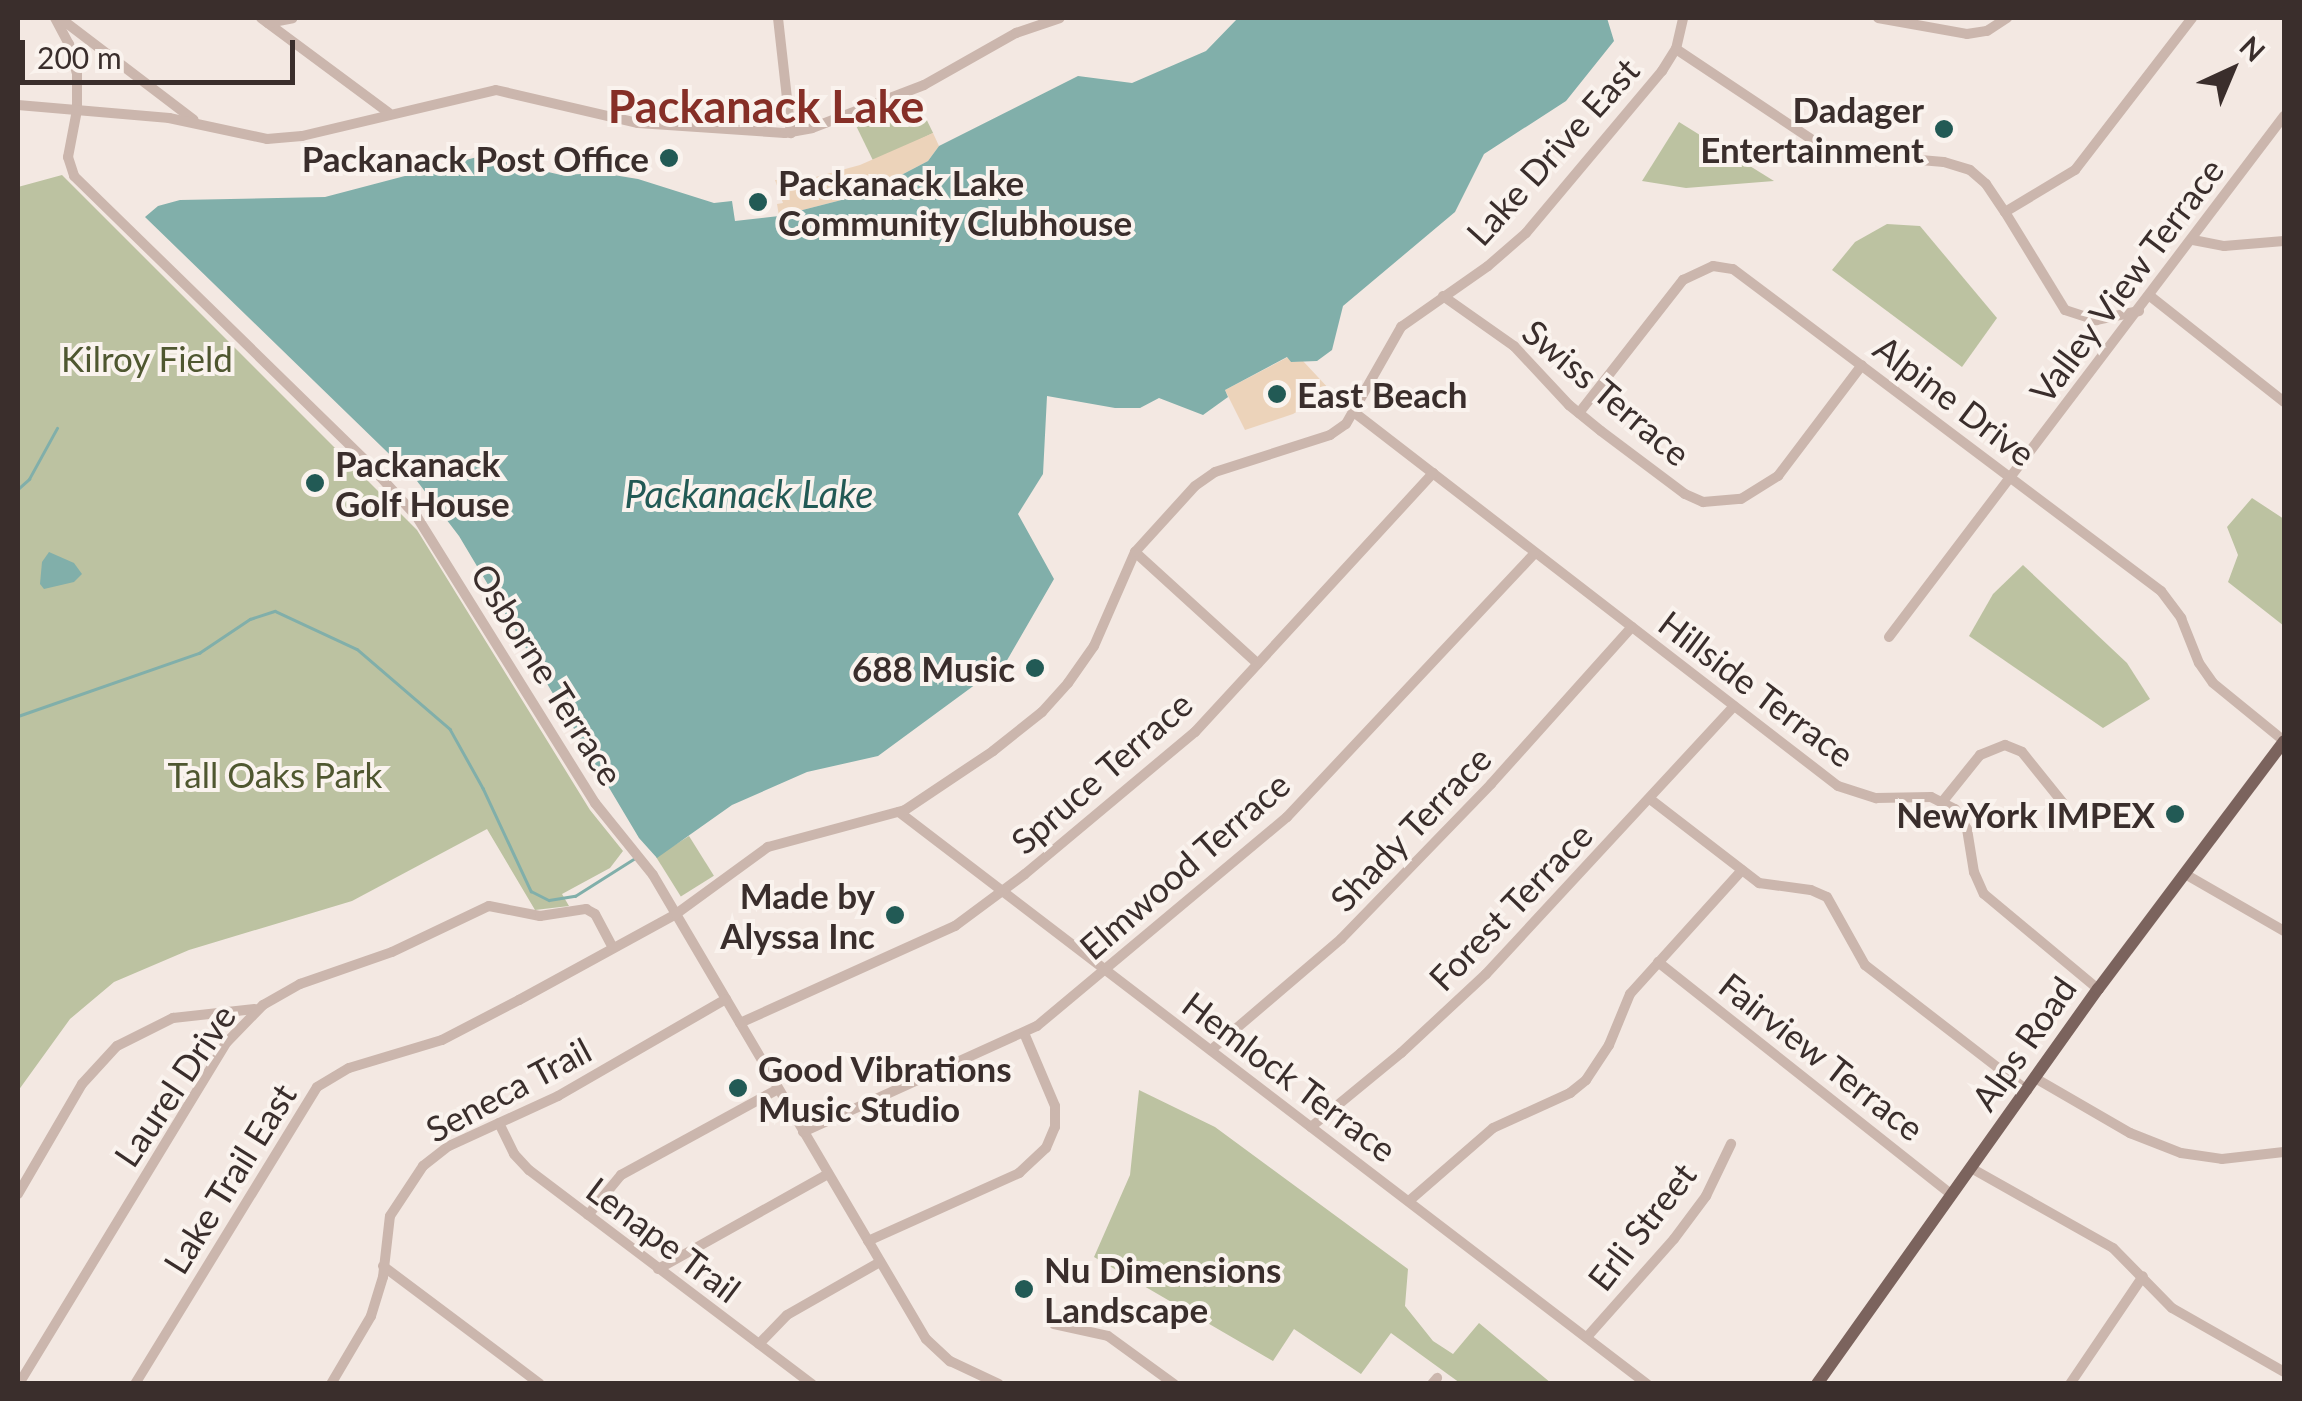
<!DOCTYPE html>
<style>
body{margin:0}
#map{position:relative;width:2302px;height:1401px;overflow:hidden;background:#f3e8e2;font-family:Lato,sans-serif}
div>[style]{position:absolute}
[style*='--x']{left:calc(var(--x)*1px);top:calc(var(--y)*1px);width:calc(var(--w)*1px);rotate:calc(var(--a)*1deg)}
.green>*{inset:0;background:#bcc2a1;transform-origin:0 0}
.sand>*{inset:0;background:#ecd3ba}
.water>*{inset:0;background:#81afaa}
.stream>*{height:2.5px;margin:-1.25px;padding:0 1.25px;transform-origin:1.25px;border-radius:1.25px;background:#81afaa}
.minor>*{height:10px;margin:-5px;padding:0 5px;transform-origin:5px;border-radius:5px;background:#cbb6ad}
.major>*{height:12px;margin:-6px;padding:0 6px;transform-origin:6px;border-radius:6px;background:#7b635d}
.dots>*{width:28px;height:28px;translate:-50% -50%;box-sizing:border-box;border:5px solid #faf3ee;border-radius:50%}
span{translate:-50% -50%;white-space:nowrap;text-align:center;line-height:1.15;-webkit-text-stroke:8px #faf3ee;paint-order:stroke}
.poi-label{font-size:35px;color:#3a2e2c;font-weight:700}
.right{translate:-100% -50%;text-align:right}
.left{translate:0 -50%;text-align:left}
.street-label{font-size:35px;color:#3a2e2c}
.park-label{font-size:35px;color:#4f5730}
.water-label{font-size:38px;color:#225a55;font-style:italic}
.district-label{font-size:45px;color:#862f27;font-weight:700}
.frame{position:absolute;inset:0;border:20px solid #3a2e2c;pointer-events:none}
.north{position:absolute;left:2182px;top:20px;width:100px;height:100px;-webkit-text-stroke:8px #faf3ee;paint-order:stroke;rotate:44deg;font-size:28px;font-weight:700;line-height:40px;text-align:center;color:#3a2e2c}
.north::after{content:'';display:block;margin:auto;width:35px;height:45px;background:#3a2e2c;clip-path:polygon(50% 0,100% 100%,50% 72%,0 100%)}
.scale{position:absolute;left:20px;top:40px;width:275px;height:45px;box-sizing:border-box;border:5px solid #3a2e2c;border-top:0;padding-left:12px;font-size:30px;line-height:35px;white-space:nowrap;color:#3a2e2c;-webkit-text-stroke:8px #faf3ee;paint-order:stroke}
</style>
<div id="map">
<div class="green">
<i style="left:916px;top:98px;width:39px;height:66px;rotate:64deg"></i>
<i style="clip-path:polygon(1679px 122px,1774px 181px,1686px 188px,1642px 181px)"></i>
<i style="clip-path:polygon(62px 175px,417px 530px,590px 810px,623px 851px,610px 868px,562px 894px,569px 906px,535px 910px,487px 829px,352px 901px,189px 950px,114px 982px,70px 1019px,18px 1091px,18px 187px)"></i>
<i style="clip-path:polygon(1887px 224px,1920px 226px,1997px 318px,1962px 367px,1832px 270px,1855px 242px)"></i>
<i style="clip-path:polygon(2252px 498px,2284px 519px,2284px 626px,2228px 582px,2238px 555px,2227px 527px)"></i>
<i style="clip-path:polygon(2023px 565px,2127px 663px,2150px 699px,2103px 728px,1969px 636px,1993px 594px)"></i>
<i style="left:689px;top:836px;width:47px;height:39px;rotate:58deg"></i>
<i style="clip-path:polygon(1139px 1090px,1215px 1127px,1408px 1269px,1405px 1306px,1433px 1341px,1453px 1354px,1479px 1323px,1551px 1383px,1460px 1383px,1391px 1333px,1361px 1374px,1294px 1329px,1273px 1361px,1094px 1257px,1130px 1175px)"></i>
</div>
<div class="sand">
<i style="clip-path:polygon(933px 133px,939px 146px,928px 161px,865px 194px,779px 216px,777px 204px,783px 203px,775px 180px,812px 178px,860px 165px)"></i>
<i style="clip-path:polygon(1288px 357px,1291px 362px,1303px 361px,1331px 391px,1293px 414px,1245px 430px,1225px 390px)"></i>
</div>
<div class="water">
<i style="clip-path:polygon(1238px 18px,1607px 18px,1614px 41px,1566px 101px,1484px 154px,1455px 212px,1343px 306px,1332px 350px,1317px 361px,1291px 362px,1287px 357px,1225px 390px,1228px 397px,1203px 415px,1159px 398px,1140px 408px,1115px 408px,1047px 396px,1043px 474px,1018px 514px,1054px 579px,1006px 662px,878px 756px,807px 772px,732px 805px,657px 858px,639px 838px,459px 536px,417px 481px,145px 217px,158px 206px,180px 200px,325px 197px,481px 156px,561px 175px,601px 173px,638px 179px,714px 203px,732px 201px,735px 221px,779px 216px,865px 194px,928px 161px,939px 146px,1078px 76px,1132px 83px,1206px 51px)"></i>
<i style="clip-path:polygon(49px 552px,74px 563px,82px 574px,74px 582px,44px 589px,40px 584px,42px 562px)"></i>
</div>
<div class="stream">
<i style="--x:18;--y:489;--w:15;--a:-42"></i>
<i style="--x:29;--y:479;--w:58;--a:-61.2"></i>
<i style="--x:18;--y:716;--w:192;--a:-19.2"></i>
<i style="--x:199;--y:653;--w:61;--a:-33.7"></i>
<i style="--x:250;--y:619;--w:26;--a:-18"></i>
<i style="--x:275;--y:611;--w:90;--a:24.9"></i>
<i style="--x:357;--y:649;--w:123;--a:40.7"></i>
<i style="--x:450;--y:729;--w:68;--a:60.8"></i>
<i style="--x:483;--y:788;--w:114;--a:65"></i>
<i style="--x:531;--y:891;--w:20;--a:27"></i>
<i style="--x:549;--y:900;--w:26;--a:-9"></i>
<i style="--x:575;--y:896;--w:71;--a:-32.3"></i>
</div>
<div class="minor">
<i style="--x:55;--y:18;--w:30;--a:62"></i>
<i style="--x:69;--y:44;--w:31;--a:75"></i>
<i style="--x:77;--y:74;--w:36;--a:90"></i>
<i style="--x:77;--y:110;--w:48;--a:100.8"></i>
<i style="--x:68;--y:157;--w:20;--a:72"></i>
<i style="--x:74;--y:176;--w:407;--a:44.3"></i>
<i style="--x:365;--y:460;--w:77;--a:47.6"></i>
<i style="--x:417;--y:517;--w:337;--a:58.1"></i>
<i style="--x:595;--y:803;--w:92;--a:51.1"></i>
<i style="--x:653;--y:875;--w:538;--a:59.53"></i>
<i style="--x:926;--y:1339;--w:33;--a:43"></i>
<i style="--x:950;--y:1361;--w:54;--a:25.1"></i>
<i style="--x:60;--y:18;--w:168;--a:37.3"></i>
<i style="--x:261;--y:18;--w:159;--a:36.6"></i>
<i style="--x:778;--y:18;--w:116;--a:83.6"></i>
<i style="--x:1878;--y:18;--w:90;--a:10.2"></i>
<i style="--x:1967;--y:34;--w:20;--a:-9"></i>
<i style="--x:1987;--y:31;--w:24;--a:-33"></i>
<i style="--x:268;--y:23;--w:25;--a:-11"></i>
<i style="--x:1676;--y:49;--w:177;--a:33.7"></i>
<i style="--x:1823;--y:147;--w:29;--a:14"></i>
<i style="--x:1851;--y:154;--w:93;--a:4.9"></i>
<i style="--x:1944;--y:162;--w:27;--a:17"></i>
<i style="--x:1970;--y:170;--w:21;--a:41"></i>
<i style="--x:1986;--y:184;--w:34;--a:56"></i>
<i style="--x:2005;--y:212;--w:115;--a:58.5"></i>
<i style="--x:2065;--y:310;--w:33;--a:18"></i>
<i style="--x:2096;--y:320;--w:44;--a:-11.8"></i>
<i style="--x:18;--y:105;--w:152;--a:4.9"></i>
<i style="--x:169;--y:118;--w:100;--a:12.1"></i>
<i style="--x:267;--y:139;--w:35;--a:-5"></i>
<i style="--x:302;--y:136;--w:199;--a:-13.3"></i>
<i style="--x:496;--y:90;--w:146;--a:13.1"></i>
<i style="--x:638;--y:123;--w:147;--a:3.9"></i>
<i style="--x:785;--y:133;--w:27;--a:-10"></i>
<i style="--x:812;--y:128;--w:120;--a:-21"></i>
<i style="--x:924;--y:85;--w:106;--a:-29.5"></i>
<i style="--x:1016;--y:33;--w:46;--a:-18.8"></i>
<i style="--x:2005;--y:212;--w:82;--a:-31"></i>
<i style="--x:2075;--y:170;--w:192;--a:-52.4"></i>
<i style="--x:2193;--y:240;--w:32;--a:11"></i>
<i style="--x:2224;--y:246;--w:60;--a:-4.8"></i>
<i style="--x:1443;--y:296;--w:87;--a:35.2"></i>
<i style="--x:1514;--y:346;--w:81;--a:47"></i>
<i style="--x:1569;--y:405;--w:41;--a:39.1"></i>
<i style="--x:1601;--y:431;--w:105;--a:36.9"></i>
<i style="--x:1685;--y:494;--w:20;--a:24"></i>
<i style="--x:1703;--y:502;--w:38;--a:-5"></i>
<i style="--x:1741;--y:499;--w:44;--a:-31.9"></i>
<i style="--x:1778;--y:476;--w:139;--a:-52.9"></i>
<i style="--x:2150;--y:296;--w:171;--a:38.3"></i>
<i style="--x:1355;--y:413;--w:610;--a:37.68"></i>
<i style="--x:1838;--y:786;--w:40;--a:18"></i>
<i style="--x:1876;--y:798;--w:55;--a:-1"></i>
<i style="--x:1931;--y:797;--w:27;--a:27"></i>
<i style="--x:1955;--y:809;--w:23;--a:59"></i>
<i style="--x:1967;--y:829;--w:44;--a:80.8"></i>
<i style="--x:1974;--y:872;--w:24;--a:66"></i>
<i style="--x:1984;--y:894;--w:148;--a:39.8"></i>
<i style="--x:1579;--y:413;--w:169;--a:-52"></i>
<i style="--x:1683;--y:280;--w:33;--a:-25"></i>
<i style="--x:1713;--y:266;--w:20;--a:9"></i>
<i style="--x:1733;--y:269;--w:536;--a:36.96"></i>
<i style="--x:2161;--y:591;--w:34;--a:53"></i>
<i style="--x:2181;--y:618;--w:48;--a:68.2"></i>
<i style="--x:2199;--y:663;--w:24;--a:55"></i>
<i style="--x:2213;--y:683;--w:92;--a:39.2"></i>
<i style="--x:1135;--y:552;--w:166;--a:42.3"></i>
<i style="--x:1889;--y:637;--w:654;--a:-52.83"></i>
<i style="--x:1650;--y:799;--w:138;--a:37.6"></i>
<i style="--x:1759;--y:883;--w:52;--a:7.7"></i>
<i style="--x:1811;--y:890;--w:17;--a:24"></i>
<i style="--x:1827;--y:897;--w:78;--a:60.8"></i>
<i style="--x:1865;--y:965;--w:205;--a:37.7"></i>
<i style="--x:1943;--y:801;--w:59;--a:-51.2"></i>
<i style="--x:1980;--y:755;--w:27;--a:-22"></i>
<i style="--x:2005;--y:745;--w:18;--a:22"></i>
<i style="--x:2022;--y:752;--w:65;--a:51.2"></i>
<i style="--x:899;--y:812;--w:942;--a:37.41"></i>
<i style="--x:2185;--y:874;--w:114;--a:29.9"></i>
<i style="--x:1658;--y:962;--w:375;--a:38.4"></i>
<i style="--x:740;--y:1023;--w:236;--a:-24.3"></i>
<i style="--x:955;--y:926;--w:87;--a:-36.6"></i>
<i style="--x:1025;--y:874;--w:222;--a:-39.9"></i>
<i style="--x:1195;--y:732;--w:352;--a:-47.4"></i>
<i style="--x:1211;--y:1050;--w:171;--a:-40.5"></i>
<i style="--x:1341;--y:939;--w:216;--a:-45.9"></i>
<i style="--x:1491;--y:784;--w:211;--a:-48.1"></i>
<i style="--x:2035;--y:1078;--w:110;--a:30.1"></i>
<i style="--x:2130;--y:1133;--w:55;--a:21.4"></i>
<i style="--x:2181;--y:1153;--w:41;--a:8.3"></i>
<i style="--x:2222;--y:1159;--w:62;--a:-6.4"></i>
<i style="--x:499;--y:1123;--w:34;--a:64"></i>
<i style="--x:514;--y:1154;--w:22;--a:47"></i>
<i style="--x:529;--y:1170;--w:355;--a:37.1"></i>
<i style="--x:1311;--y:1127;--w:117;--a:-39.4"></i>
<i style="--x:1401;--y:1053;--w:116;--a:-42.9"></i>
<i style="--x:1486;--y:974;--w:365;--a:-47.2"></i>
<i style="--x:803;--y:1132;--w:257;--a:-24.4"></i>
<i style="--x:1037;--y:1026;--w:326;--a:-39.9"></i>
<i style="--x:1287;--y:817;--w:362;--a:-46.8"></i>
<i style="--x:1971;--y:1168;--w:163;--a:29.4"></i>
<i style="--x:2113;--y:1248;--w:84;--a:45.5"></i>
<i style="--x:2172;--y:1308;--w:129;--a:29.7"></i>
<i style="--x:18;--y:1194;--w:127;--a:-59.8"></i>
<i style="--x:82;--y:1084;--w:52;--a:-47.4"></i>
<i style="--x:117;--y:1046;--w:63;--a:-26.6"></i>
<i style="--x:173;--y:1018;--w:82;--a:-6.3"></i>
<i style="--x:1409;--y:1201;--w:111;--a:-41"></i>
<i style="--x:1493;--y:1128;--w:85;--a:-24.4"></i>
<i style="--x:1570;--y:1093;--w:21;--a:-39"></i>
<i style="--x:1586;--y:1080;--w:42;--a:-56.7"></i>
<i style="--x:1609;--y:1045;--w:55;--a:-67.6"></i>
<i style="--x:1630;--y:994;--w:167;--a:-47.9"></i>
<i style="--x:588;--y:1215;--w:52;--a:-50.5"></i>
<i style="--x:621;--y:1175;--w:179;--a:-28.7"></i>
<i style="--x:868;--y:1241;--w:166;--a:-24.2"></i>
<i style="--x:1019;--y:1173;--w:37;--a:-43"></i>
<i style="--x:1046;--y:1148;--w:23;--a:-67"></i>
<i style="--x:1055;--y:1127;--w:21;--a:-90"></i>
<i style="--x:1055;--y:1106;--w:79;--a:-113"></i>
<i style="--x:383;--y:1266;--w:196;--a:36.9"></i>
<i style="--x:658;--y:1269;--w:195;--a:-29.2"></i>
<i style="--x:1054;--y:1324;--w:55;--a:12.5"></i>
<i style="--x:1108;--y:1336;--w:82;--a:36"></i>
<i style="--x:1587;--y:1337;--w:131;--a:-48.4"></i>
<i style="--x:1674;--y:1239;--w:54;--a:-53.3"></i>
<i style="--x:1706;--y:1196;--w:58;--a:-64.3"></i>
<i style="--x:759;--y:1344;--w:40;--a:-46"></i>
<i style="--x:787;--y:1315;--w:107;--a:-29.7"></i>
<i style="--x:20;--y:1382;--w:398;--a:-58.7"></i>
<i style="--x:227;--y:1042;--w:52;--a:-45.8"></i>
<i style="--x:263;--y:1005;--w:43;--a:-29.6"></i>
<i style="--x:300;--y:984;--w:97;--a:-19.2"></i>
<i style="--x:392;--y:952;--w:107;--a:-25.4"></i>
<i style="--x:489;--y:906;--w:52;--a:11.1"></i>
<i style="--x:540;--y:916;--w:47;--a:-8.7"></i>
<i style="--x:586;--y:909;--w:10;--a:29"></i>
<i style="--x:595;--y:914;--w:38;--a:62"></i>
<i style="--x:135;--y:1384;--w:348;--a:-58.5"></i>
<i style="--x:317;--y:1087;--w:37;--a:-31"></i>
<i style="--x:349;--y:1068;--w:97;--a:-16.8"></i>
<i style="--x:442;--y:1040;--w:87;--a:-27.5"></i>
<i style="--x:519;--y:1000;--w:179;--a:-28.7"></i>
<i style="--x:676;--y:914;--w:114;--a:-36.1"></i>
<i style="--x:768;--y:847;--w:142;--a:-15.1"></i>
<i style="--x:905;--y:810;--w:106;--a:-33.8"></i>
<i style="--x:993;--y:751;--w:63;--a:-38.5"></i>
<i style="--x:1042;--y:712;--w:39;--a:-48"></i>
<i style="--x:1068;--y:683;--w:45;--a:-54.9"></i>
<i style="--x:1094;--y:646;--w:103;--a:-66.4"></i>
<i style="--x:1135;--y:552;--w:89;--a:-47.7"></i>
<i style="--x:1195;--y:486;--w:24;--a:-35"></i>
<i style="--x:1215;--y:472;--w:121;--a:-17.8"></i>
<i style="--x:1330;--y:435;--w:19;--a:-35"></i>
<i style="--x:1346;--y:424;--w:112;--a:-60.4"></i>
<i style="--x:1401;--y:327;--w:106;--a:-35"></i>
<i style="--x:1488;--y:266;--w:50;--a:-41"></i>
<i style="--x:1526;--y:233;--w:212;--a:-50"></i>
<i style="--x:1662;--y:71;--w:26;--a:-58"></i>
<i style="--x:1676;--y:49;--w:32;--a:-77"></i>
<i style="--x:331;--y:1384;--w:79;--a:-59.5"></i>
<i style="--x:371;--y:1316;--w:41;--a:-72.9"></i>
<i style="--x:383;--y:1277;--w:61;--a:-83.5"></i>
<i style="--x:390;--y:1216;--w:60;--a:-56.6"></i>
<i style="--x:423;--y:1166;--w:33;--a:-38"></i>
<i style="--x:449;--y:1146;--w:120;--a:-24.6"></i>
<i style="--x:558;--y:1096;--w:194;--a:-30"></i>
<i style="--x:1432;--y:1384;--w:8;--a:-50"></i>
<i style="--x:2070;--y:1384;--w:130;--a:-55.9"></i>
</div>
<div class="major">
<i style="--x:1817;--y:1384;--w:485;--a:-54.6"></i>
<i style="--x:2098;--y:989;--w:310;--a:-53.1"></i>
</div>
<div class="dots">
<i style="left:1944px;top:129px;background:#225a55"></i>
<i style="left:669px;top:158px;background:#225a55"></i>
<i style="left:758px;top:202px;background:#225a55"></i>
<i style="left:1277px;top:394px;background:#225a55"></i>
<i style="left:315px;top:483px;background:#225a55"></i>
<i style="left:1035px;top:668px;background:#225a55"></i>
<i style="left:2175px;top:814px;background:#225a55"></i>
<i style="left:895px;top:915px;background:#225a55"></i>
<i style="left:738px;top:1088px;background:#225a55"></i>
<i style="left:1024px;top:1289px;background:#225a55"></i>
</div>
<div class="poi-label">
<span class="right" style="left:1924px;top:129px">Dadager<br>Entertainment</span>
<span class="right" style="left:649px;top:158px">Packanack Post Office</span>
<span class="left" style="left:778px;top:202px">Packanack Lake<br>Community Clubhouse</span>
<span class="left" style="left:1297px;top:394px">East Beach</span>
<span class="left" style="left:335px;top:483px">Packanack<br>Golf House</span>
<span class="right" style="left:1015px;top:668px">688 Music</span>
<span class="right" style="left:2155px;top:814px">NewYork IMPEX</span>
<span class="right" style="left:875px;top:915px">Made by<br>Alyssa Inc</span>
<span class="left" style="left:758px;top:1088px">Good Vibrations<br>Music Studio</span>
<span class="left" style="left:1044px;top:1289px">Nu Dimensions<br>Landscape</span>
</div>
<div class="street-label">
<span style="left:1552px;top:151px;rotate:-48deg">Lake Drive East</span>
<span style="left:2126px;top:280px;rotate:-53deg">Valley View Terrace</span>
<span style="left:1607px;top:392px;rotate:40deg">Swiss Terrace</span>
<span style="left:1955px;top:400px;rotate:37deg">Alpine Drive</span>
<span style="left:548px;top:674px;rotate:58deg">Osborne Terrace</span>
<span style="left:1757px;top:688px;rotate:37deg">Hillside Terrace</span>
<span style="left:1101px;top:772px;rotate:-41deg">Spruce Terrace</span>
<span style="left:1410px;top:828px;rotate:-46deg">Shady Terrace</span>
<span style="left:1184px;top:865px;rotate:-41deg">Elmwood Terrace</span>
<span style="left:1510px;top:906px;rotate:-46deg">Forest Terrace</span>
<span style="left:2023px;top:1043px;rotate:-55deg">Alps Road</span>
<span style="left:1822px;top:1056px;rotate:38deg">Fairview Terrace</span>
<span style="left:1290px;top:1076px;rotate:37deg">Hemlock Terrace</span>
<span style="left:174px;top:1085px;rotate:-56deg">Laurel Drive</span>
<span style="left:508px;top:1089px;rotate:-28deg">Seneca Trail</span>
<span style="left:229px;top:1178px;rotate:-58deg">Lake Trail East</span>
<span style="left:1641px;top:1226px;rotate:-52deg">Erli Street</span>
<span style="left:664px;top:1239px;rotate:37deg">Lenape Trail</span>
</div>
<div class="park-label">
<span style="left:147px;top:358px">Kilroy Field</span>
<span style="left:275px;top:774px">Tall Oaks Park</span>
</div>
<div class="water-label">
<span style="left:749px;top:494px">Packanack Lake</span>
</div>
<div class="district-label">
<span style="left:766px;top:107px">Packanack Lake</span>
</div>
<div class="frame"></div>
<div class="north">N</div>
<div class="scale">200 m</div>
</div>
